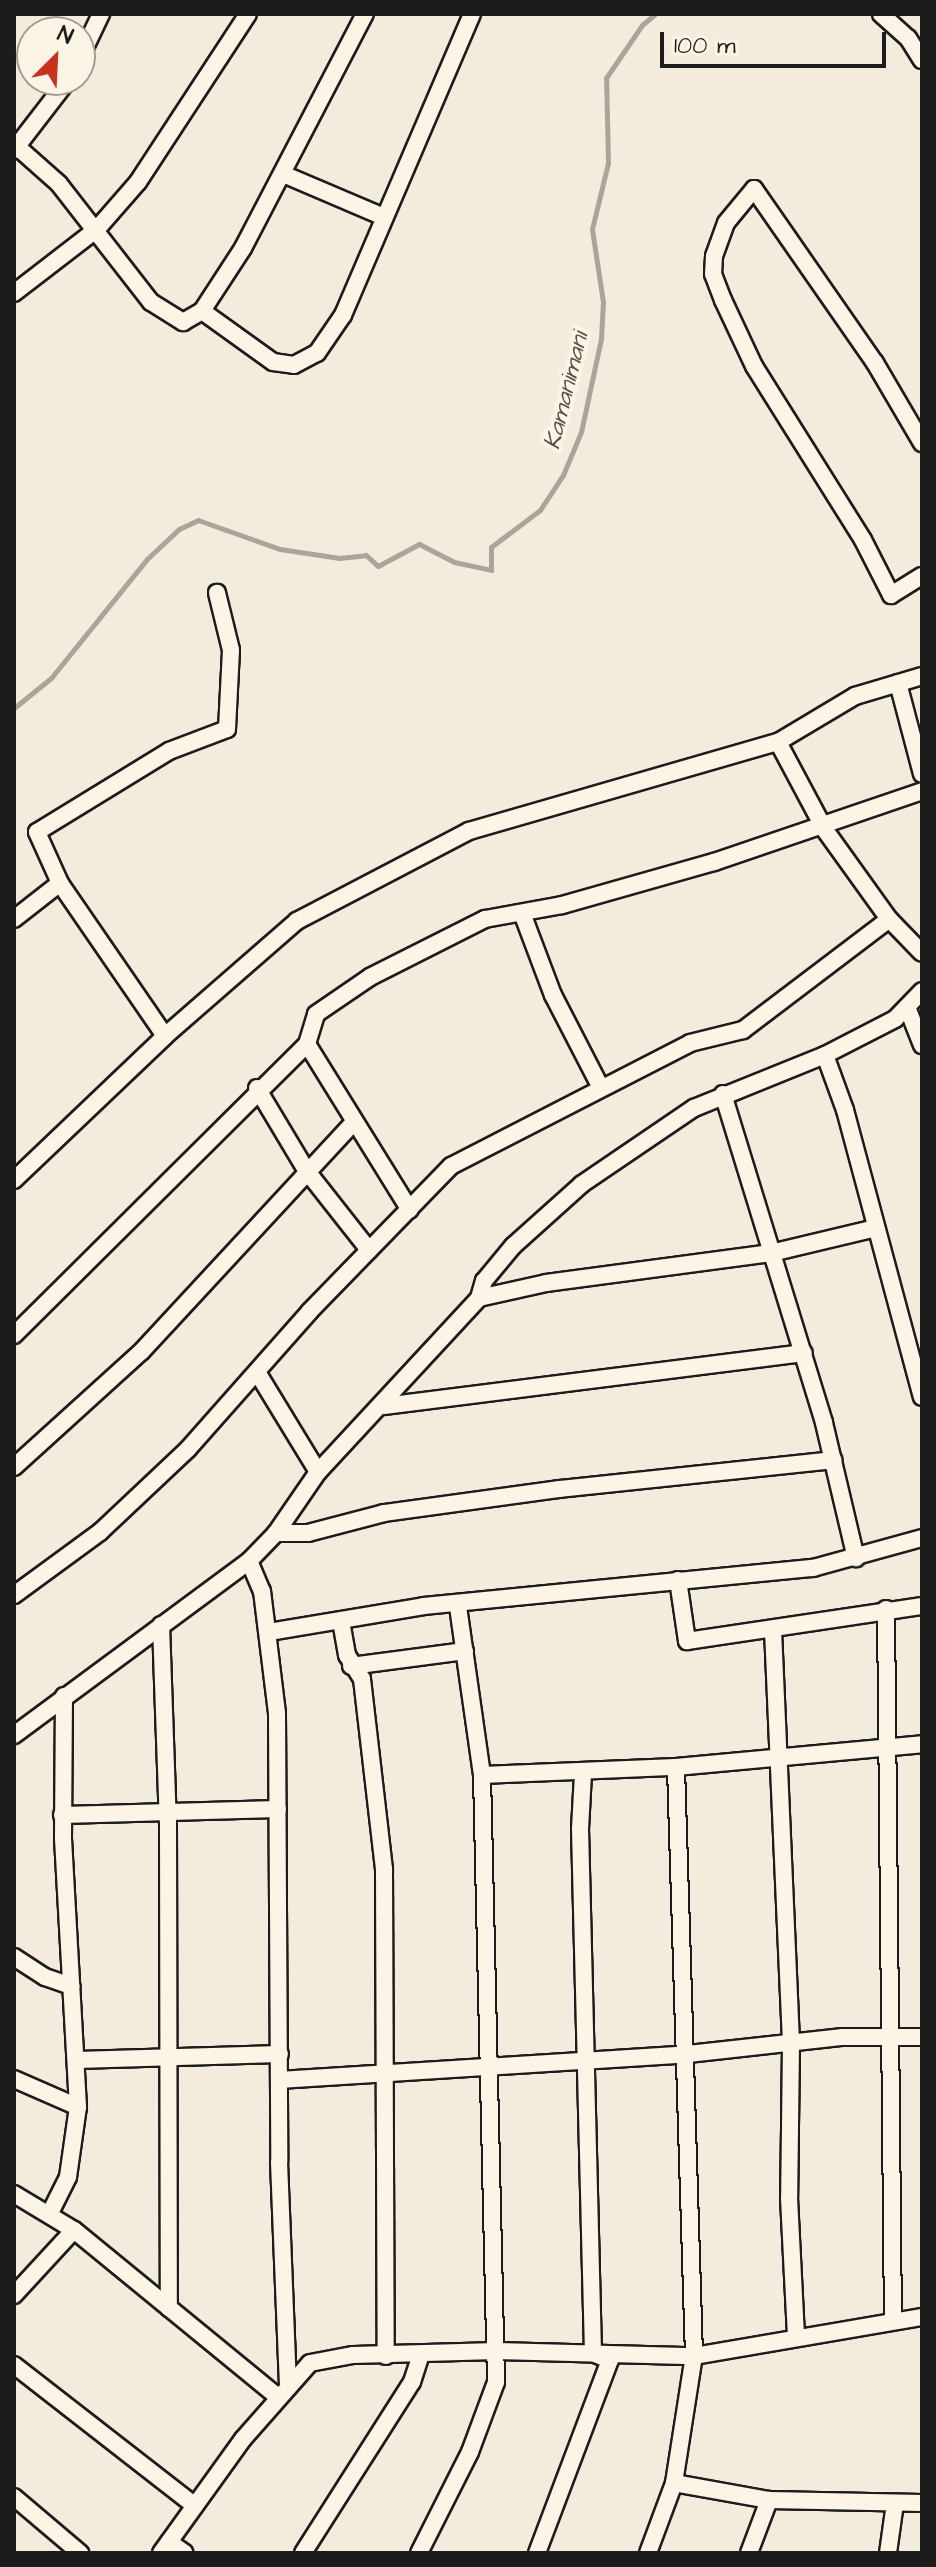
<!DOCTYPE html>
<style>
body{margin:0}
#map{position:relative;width:936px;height:2567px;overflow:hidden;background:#f3ecdd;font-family:"Architects Daughter",sans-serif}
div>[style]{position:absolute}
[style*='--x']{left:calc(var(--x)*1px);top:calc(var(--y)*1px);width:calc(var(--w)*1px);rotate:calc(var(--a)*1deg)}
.stream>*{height:5px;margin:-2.5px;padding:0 2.5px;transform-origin:2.5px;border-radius:2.5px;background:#aaa59b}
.roads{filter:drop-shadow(2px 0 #1c1c1c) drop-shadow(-2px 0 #1c1c1c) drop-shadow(0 2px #1c1c1c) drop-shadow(0 -2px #1c1c1c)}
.minor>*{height:16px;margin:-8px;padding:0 8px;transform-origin:8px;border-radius:8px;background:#fcf5e5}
span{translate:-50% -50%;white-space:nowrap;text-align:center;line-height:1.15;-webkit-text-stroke:8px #fcf5e5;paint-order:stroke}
.water-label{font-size:24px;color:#55534f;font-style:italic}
.frame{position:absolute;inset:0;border:16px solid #1c1c1c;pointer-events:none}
.north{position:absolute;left:16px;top:16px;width:80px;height:80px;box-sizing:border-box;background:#fcf5e5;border:2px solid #a29e95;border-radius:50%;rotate:24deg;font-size:22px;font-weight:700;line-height:32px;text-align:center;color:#1c1c1c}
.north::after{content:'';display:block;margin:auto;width:28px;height:36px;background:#c8321e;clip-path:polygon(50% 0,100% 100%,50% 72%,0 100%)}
.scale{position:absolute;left:660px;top:32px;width:226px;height:36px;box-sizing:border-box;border:4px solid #1c1c1c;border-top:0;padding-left:10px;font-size:24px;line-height:28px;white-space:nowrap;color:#1c1c1c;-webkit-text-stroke:6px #fcf5e5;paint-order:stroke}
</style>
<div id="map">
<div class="stream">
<i style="--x:14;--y:708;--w:48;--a:-39"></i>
<i style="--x:51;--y:678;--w:153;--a:-51.1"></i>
<i style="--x:147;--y:559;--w:44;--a:-43.2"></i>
<i style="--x:179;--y:529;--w:21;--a:-25"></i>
<i style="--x:198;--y:520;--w:87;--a:19.5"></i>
<i style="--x:280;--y:549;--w:60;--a:8.7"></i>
<i style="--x:339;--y:558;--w:27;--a:-6"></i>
<i style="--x:366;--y:555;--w:16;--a:43"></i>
<i style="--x:378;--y:566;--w:47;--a:-28.2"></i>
<i style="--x:419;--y:544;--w:39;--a:27"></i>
<i style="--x:454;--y:562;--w:38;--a:12"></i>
<i style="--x:491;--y:570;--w:23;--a:-90"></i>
<i style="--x:491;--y:547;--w:61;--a:-37.1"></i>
<i style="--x:540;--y:510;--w:42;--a:-56.7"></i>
<i style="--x:563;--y:475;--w:47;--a:-67.3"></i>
<i style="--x:581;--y:432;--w:95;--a:-77.9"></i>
<i style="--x:601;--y:339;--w:37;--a:-87"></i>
<i style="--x:603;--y:302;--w:74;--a:-98.6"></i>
<i style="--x:592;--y:229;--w:68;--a:-76.4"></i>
<i style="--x:608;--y:163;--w:85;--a:-91.3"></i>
<i style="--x:606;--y:78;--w:64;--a:-55.8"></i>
<i style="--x:642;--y:25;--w:17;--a:-40"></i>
</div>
<div class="roads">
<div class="minor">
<i style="--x:881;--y:14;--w:36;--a:42"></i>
<i style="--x:908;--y:38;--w:26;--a:58"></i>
<i style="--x:80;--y:58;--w:49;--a:-64.5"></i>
<i style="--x:14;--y:144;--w:60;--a:41.6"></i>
<i style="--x:59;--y:184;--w:150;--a:52.1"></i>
<i style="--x:151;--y:302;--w:38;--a:32"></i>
<i style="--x:183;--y:322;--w:22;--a:-30"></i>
<i style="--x:202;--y:311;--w:75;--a:-56.9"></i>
<i style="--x:243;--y:248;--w:264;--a:-62.5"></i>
<i style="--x:14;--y:150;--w:88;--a:-52.4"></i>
<i style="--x:283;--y:174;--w:110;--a:23.1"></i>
<i style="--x:14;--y:293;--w:105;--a:-37.6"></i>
<i style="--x:97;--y:229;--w:62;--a:-48.9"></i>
<i style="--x:138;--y:182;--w:201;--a:-56.8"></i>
<i style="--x:202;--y:311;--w:87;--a:35.7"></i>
<i style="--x:273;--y:362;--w:21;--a:8"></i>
<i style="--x:294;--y:365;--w:26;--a:-28"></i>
<i style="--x:317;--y:353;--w:46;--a:-55.6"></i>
<i style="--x:343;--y:315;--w:327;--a:-66.8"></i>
<i style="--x:922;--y:443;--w:93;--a:-120.4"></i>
<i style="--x:875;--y:363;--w:212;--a:-124.8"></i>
<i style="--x:754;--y:189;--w:44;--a:129.5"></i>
<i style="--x:726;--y:223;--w:35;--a:110"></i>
<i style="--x:714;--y:256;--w:18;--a:93"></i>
<i style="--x:713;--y:274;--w:28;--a:69"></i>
<i style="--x:723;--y:300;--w:73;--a:64.8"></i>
<i style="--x:754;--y:366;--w:205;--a:57.9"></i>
<i style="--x:863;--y:540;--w:62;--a:63"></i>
<i style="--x:891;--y:595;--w:36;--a:-32"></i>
<i style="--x:898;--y:683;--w:94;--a:75.2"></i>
<i style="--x:778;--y:742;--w:100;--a:61.9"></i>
<i style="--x:825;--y:830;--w:110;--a:54.3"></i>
<i style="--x:889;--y:919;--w:47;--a:45.9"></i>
<i style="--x:522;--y:913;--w:88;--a:69.3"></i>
<i style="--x:553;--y:995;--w:102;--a:62.7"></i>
<i style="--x:14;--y:919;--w:58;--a:-38"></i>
<i style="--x:907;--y:1007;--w:41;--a:68.5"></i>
<i style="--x:165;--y:1036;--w:186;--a:-124.5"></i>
<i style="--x:60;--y:883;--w:56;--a:-114.3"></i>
<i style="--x:37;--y:832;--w:155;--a:-31.5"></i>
<i style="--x:169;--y:751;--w:62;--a:-20.8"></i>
<i style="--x:227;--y:729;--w:79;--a:-87.1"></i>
<i style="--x:231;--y:650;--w:59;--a:-103.8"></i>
<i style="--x:307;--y:1044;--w:195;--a:58.2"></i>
<i style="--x:825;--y:1055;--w:59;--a:70"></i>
<i style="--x:845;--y:1110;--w:297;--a:75"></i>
<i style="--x:257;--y:1088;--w:96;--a:59.1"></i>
<i style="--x:306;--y:1170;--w:102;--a:51.8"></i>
<i style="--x:723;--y:1094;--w:344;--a:72.9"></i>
<i style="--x:824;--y:1423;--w:139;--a:76.7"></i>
<i style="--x:14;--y:1180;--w:209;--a:-43.6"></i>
<i style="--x:165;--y:1036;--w:175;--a:-41.1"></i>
<i style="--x:297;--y:921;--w:194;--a:-27.6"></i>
<i style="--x:469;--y:831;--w:322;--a:-16.1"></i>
<i style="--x:778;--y:742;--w:90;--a:-30.9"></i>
<i style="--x:855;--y:696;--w:70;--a:-16.6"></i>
<i style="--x:479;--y:1298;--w:69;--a:-12.6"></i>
<i style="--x:546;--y:1283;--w:227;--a:-7.6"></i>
<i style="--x:771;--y:1253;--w:108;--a:-13.4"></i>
<i style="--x:14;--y:1335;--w:413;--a:-44.8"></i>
<i style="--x:307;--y:1044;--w:31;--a:-73"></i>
<i style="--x:316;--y:1014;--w:65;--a:-34.4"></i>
<i style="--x:370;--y:977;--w:129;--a:-26.8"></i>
<i style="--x:485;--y:919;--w:78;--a:-10.3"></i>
<i style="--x:562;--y:905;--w:158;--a:-15.8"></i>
<i style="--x:714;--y:862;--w:220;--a:-18.8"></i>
<i style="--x:257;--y:1372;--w:117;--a:58.6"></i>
<i style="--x:384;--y:1406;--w:423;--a:-7.2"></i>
<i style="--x:14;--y:1467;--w:171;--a:-42.2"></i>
<i style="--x:141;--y:1352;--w:312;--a:-47.2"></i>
<i style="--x:276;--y:1533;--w:32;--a:0"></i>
<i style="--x:308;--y:1533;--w:79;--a:-14.7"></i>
<i style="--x:384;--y:1513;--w:177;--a:-7.8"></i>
<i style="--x:559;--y:1489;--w:276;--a:-6"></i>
<i style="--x:249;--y:1561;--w:33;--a:67"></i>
<i style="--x:262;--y:1591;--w:124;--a:83"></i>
<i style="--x:277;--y:1714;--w:448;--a:89.7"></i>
<i style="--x:279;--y:2162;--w:220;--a:87.7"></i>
<i style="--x:678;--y:1580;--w:62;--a:81.6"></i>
<i style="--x:687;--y:1641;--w:238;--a:-8.5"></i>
<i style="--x:14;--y:1595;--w:107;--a:-36.2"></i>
<i style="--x:100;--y:1532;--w:121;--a:-43.3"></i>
<i style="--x:188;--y:1449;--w:183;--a:-48.5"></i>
<i style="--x:309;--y:1312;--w:204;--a:-45.8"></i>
<i style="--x:451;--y:1166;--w:269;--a:-27.2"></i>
<i style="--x:690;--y:1043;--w:55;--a:-13.8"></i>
<i style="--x:743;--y:1030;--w:183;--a:-37.2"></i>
<i style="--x:886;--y:1609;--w:711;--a:89.44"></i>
<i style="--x:341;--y:1621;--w:35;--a:80"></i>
<i style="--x:347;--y:1655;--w:28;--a:58"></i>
<i style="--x:362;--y:1679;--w:191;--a:83.4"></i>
<i style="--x:384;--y:1869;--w:487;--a:89.8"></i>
<i style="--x:161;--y:1625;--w:198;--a:88"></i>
<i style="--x:168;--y:1823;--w:485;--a:89.9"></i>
<i style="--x:773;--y:1630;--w:415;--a:87.5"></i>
<i style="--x:791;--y:2045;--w:153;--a:90.7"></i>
<i style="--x:789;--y:2198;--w:139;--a:87.1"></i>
<i style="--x:269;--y:1632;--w:157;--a:-9.5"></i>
<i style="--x:424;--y:1606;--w:391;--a:-5.6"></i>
<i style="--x:813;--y:1568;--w:113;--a:-15.4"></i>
<i style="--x:351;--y:1666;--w:115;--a:-7.5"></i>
<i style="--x:14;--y:1735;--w:292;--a:-36.5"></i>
<i style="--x:249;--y:1561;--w:39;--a:-46"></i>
<i style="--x:276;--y:1533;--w:74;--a:-55.5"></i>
<i style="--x:318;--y:1472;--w:237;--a:-47.2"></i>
<i style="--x:479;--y:1298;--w:18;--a:-74"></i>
<i style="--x:484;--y:1281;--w:45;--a:-50.4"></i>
<i style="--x:513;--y:1246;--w:93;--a:-41.9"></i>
<i style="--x:582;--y:1184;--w:135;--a:-34.2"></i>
<i style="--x:694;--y:1108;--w:141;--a:-22"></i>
<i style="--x:825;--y:1055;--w:79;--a:-27.2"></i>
<i style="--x:895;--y:1019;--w:39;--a:-46"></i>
<i style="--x:482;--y:1775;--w:194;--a:-2.4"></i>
<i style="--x:676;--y:1767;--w:247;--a:-5.3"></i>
<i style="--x:62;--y:1815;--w:216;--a:-1.6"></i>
<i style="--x:14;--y:1957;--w:37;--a:33"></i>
<i style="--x:45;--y:1977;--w:28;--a:19"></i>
<i style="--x:77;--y:2060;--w:203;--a:-1.7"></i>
<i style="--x:14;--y:2079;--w:70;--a:23.6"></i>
<i style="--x:279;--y:2080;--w:410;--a:-3.6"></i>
<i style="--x:688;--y:2054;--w:156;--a:-6.3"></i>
<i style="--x:843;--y:2037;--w:79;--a:0"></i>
<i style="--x:14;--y:2194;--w:70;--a:31"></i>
<i style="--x:74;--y:2230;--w:262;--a:39.3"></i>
<i style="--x:50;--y:2213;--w:40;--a:-63.4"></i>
<i style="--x:68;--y:2177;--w:71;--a:-81.9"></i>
<i style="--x:78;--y:2107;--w:269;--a:-93.2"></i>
<i style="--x:63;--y:1838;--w:142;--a:-89.6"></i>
<i style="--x:14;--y:2295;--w:88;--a:-47.3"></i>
<i style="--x:14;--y:2365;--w:229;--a:37.9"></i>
<i style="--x:674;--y:2483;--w:97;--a:10.1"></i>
<i style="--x:769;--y:2500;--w:153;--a:1.1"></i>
<i style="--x:14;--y:2497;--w:87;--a:40.3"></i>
<i style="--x:169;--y:2542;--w:19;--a:35"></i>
<i style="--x:161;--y:2553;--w:140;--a:-54.3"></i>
<i style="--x:243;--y:2439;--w:101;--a:-48.6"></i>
<i style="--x:310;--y:2363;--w:44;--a:-10.5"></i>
<i style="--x:353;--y:2355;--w:144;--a:-1.6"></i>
<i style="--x:497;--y:2351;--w:197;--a:1.5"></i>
<i style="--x:694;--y:2356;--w:231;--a:-9.7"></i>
<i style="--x:303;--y:2553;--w:203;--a:-57.5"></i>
<i style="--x:412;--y:2382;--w:28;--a:-72"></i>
<i style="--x:419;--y:2553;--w:113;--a:-63.2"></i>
<i style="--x:470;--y:2452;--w:75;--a:-69.6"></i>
<i style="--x:496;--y:2382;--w:607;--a:-91.32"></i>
<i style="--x:482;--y:1775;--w:171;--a:-98.1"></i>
<i style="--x:537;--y:2553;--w:206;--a:-69.3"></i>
<i style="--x:610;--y:2360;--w:18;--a:-158"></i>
<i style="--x:593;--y:2353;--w:524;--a:-91.42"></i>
<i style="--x:580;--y:1829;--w:56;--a:-86.9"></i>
<i style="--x:648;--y:2553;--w:75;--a:-69.6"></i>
<i style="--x:674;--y:2483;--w:129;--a:-81.1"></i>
<i style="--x:694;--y:2356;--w:589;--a:-91.75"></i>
<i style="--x:749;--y:2553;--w:57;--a:-69.3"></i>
<i style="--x:888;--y:2553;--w:50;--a:-82"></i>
</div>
</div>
<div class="water-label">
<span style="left:567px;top:391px;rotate:-76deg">Kamanimani</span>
</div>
<div class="frame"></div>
<div class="north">N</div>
<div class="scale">100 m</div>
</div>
